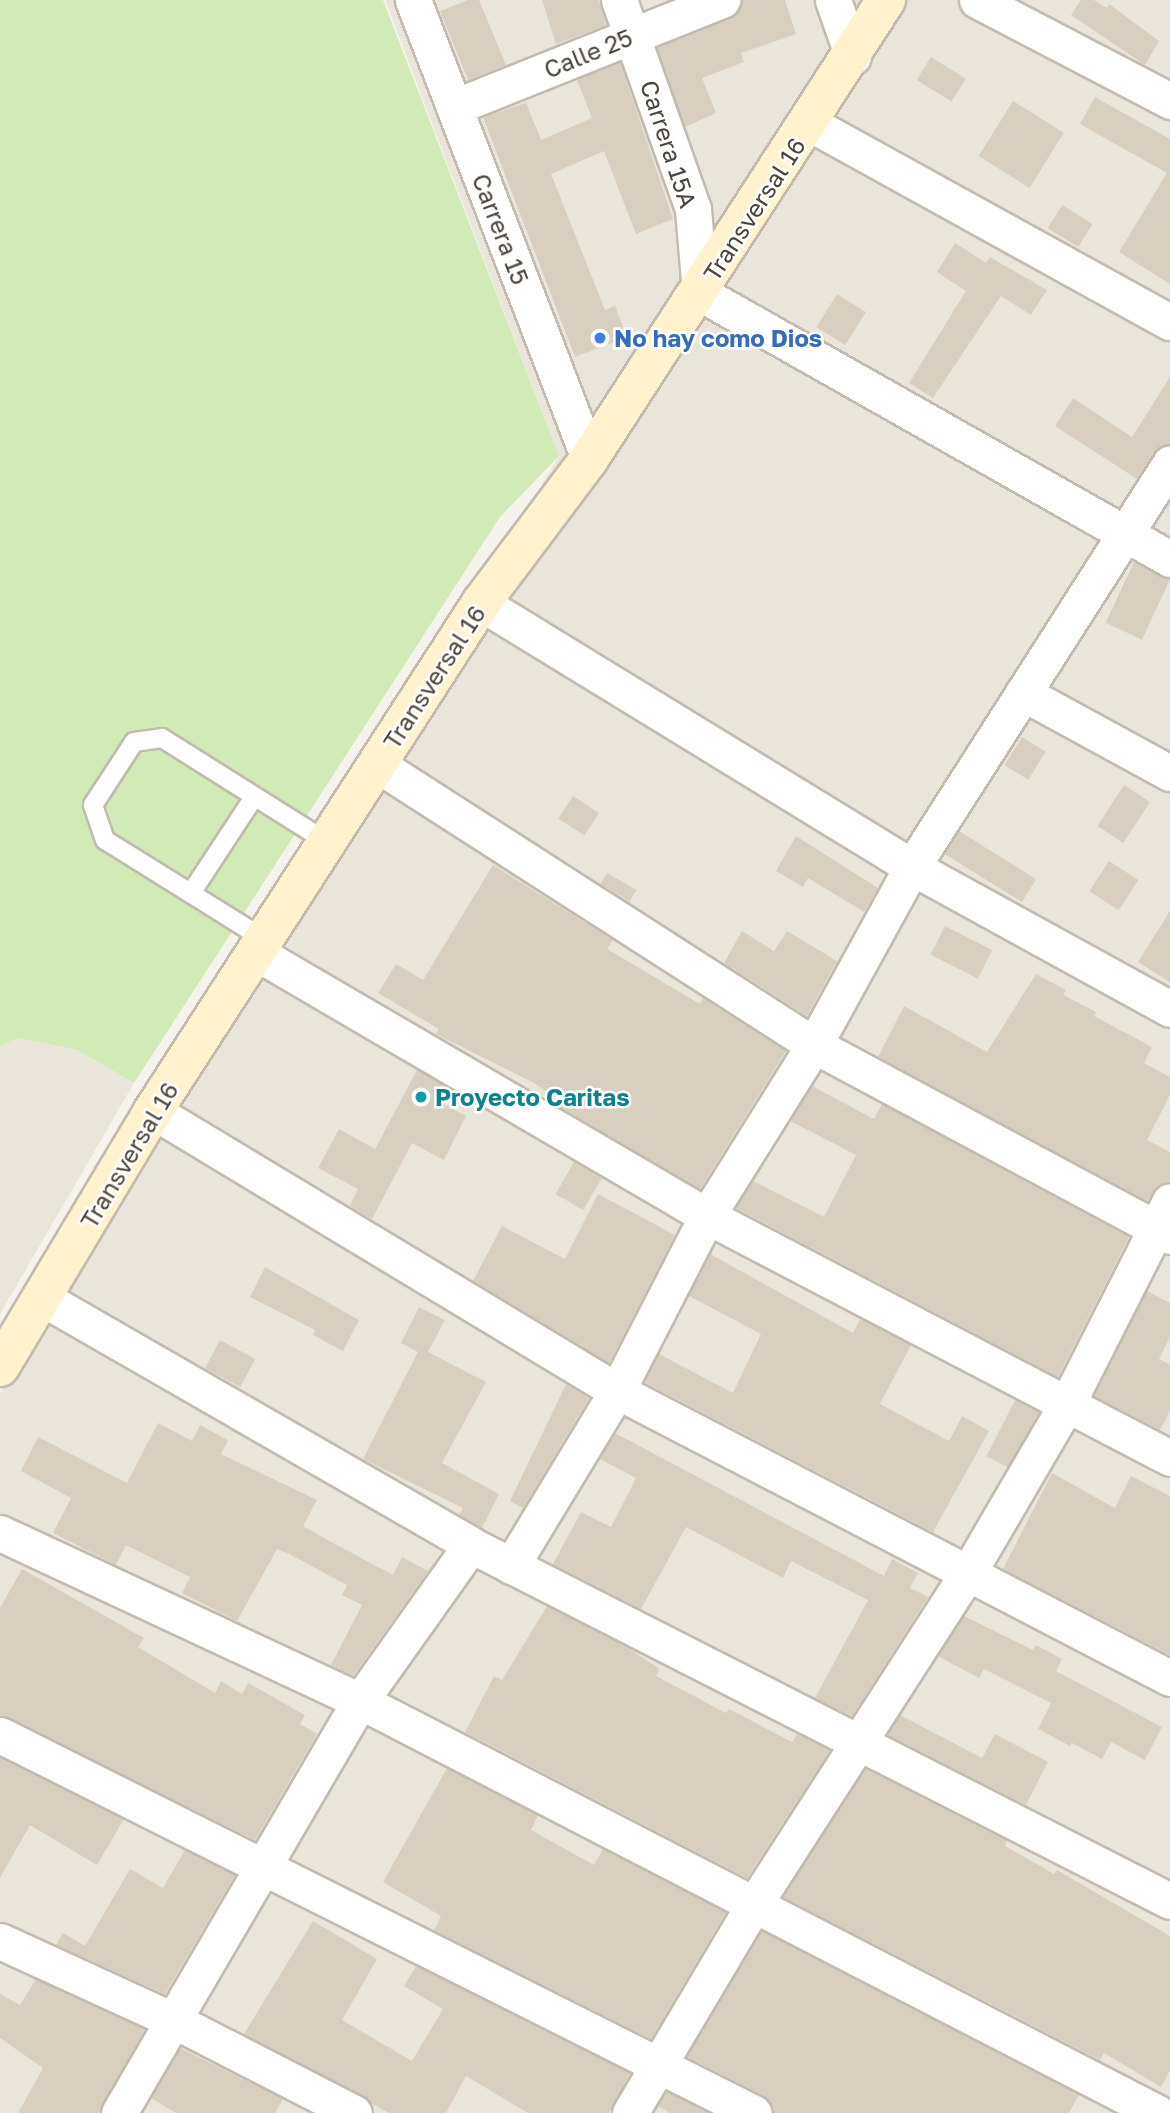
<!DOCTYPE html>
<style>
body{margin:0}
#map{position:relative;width:1170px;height:2113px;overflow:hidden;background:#f6f3ec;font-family:"Golos Text",sans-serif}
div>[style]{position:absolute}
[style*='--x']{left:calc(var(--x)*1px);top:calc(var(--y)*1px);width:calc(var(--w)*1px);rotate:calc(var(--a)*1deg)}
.residential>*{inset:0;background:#eae5da}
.green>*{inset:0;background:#d2eab5}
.building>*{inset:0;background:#d8cfc1;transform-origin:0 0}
.roads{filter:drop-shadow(2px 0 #c2bbae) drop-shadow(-2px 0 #c2bbae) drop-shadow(0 2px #c2bbae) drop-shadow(0 -2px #c2bbae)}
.lane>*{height:18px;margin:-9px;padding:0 9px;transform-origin:9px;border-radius:9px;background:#fff}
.street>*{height:35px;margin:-17.5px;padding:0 17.5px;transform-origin:17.5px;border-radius:17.5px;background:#fff}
.secondary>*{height:38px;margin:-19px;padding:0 19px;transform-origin:19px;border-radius:19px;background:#fff3cd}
.dots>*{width:19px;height:19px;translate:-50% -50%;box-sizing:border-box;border:4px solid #fff;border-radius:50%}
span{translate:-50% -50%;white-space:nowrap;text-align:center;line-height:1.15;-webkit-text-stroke:5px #fff;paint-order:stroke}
.street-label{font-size:24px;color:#4b4439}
.shop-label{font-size:24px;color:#366cbe;font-weight:700}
.left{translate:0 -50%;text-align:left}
.culture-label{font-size:24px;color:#0d838f;font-weight:700}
</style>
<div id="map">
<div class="residential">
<i style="clip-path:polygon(385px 0,1170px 0,1170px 2113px,0 2113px,0 1393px,559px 456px)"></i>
<i style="clip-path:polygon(18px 1038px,77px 1050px,134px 1083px,0 1314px,0 1046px)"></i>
</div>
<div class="green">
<i style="clip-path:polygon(0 0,383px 0,559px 456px,500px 517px,134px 1083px,77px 1050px,18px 1038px,0 1046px)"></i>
</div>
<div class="building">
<i style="clip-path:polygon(468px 0,479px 0,506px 65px,468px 80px,440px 11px)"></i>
<i style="clip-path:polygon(542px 0,599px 0,606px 25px,556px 44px)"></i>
<i style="clip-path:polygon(742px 0,785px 0,796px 34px,741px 53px,744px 62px,702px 78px,716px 113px,685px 127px,657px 48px,730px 18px)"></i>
<i style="clip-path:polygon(1081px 0,1094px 0,1107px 8px,1109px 4px,1159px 41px,1145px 65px,1071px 15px)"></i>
<i style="left:931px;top:57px;width:41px;height:27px;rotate:32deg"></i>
<i style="clip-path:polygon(620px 62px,673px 219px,636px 234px,604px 151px,551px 174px,605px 310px,615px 306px,627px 337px,575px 357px,483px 117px,526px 103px,541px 140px,592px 118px,577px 80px)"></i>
<i style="clip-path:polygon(1095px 97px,1170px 139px,1170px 284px,1119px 252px,1167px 173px,1080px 124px)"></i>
<i style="left:1013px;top:101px;width:60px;height:65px;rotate:32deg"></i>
<i style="left:1062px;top:205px;width:36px;height:27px;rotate:32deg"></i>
<i style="clip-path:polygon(955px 243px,986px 263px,990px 257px,1047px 290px,1031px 315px,1001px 296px,933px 398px,909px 383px,966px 291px,937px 272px)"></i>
<i style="left:837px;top:294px;width:34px;height:39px;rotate:32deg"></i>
<i style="clip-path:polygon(1170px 377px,1170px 444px,1153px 453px,1137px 479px,1055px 426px,1073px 398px,1132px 437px)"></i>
<i style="left:1134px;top:562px;width:40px;height:67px;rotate:25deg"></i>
<i style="left:1022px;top:737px;width:28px;height:33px;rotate:32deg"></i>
<i style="left:1124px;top:785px;width:31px;height:49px;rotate:33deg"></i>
<i style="left:573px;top:796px;width:31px;height:27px;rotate:33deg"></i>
<i style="left:959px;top:831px;width:91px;height:27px;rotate:32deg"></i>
<i style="clip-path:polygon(796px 836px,878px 888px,864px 912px,808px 878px,803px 887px,776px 871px)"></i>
<i style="left:1109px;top:861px;width:35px;height:36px;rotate:33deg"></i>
<i style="clip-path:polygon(493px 865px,613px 940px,607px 949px,700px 1004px,703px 998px,786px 1051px,700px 1189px,560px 1107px,562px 1102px,534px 1083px,436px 1034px,439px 1029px,378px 993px,396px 964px,423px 980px)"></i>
<i style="left:607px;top:873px;width:34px;height:13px;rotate:30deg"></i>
<i style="clip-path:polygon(1170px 911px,1170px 982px,1138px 962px)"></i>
<i style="left:945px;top:926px;width:53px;height:32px;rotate:27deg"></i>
<i style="clip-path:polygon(742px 931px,774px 951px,787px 931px,837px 961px,807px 1016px,724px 963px)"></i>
<i style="clip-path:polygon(1036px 974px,1066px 990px,1063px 995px,1096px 1012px,1094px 1016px,1152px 1047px,1144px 1063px,1170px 1077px,1170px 1095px,1147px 1140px,1170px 1152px,1170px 1181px,1158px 1185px,1147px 1201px,878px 1057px,904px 1006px,987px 1052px)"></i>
<i style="clip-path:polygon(417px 1070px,444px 1085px,436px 1100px,466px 1116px,444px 1160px,412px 1143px,372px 1219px,350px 1206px,358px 1189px,318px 1168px,339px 1129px,375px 1149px)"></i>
<i style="clip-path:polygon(812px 1086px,874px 1119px,882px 1104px,1129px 1237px,1058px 1377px,736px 1208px,753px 1181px,824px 1217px,856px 1155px,790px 1121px)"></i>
<i style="left:574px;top:1162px;width:32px;height:37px;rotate:30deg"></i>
<i style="clip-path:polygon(598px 1194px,675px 1235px,609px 1363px,473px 1281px,502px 1226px,565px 1259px)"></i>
<i style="clip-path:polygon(710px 1254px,853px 1333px,860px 1319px,911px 1345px,880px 1404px,949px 1441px,962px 1416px,989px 1431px,933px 1532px,644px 1382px,659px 1354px,733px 1393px,761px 1334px,689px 1296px)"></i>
<i style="clip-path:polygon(265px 1267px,359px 1320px,343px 1351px,313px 1335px,315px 1330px,250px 1297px)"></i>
<i style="clip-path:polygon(1147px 1291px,1170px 1303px,1170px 1337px,1159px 1359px,1170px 1365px,1170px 1411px,1160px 1430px,1094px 1396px)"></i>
<i style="clip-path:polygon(419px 1307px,445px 1320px,428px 1352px,486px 1382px,442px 1463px,499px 1494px,482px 1528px,459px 1515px,463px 1508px,363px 1459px,418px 1352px,401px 1343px)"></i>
<i style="left:220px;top:1340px;width:40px;height:32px;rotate:28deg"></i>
<i style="clip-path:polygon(566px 1384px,589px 1398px,523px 1508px,510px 1501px)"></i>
<i style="left:1015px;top:1400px;width:27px;height:63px;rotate:27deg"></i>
<i style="clip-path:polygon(158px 1423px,192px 1441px,200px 1425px,228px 1440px,221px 1454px,317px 1500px,303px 1526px,333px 1543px,393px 1575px,402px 1557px,428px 1571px,353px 1676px,331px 1665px,362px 1605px,342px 1595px,347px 1585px,289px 1554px,277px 1549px,237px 1621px,182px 1593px,190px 1577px,126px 1545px,116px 1565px,53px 1533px,71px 1498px,21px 1471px,38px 1437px,127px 1483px)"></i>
<i style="clip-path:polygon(615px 1433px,884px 1576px,892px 1559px,918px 1573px,910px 1588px,928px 1597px,852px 1716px,815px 1698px,868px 1600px,791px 1561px,783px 1578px,686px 1527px,641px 1609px,553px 1564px,581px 1512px,611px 1527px,636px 1478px,600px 1459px)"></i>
<i style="clip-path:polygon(1052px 1473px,1115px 1508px,1131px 1476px,1170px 1496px,1170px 1655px,1003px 1569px)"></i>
<i style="clip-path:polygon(22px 1569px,144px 1638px,138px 1647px,215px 1693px,221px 1681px,242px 1694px,248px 1683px,305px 1715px,300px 1724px,317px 1734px,255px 1840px,0 1715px,0 1608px)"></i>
<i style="clip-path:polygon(547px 1606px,623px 1645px,660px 1669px,656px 1676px,726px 1713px,729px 1709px,792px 1742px,797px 1734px,830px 1750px,747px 1878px,465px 1732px,494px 1676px,502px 1680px)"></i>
<i style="clip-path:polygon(964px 1616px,1033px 1650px,1036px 1645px,1062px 1659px,1056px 1671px,1162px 1727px,1145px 1760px,1111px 1742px,1102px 1759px,1072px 1743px,1070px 1746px,1038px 1729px,1051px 1703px,984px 1669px,979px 1678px,938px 1656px)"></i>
<i style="clip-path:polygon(900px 1715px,982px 1758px,995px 1734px,1048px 1762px,1026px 1805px,888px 1735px)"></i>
<i style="clip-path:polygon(0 1758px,124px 1819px,97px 1865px,30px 1825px,0 1878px)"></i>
<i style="clip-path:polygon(447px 1768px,538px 1815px,531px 1830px,594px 1865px,603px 1849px,726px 1912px,651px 2039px,434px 1930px,441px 1916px,383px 1882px)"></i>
<i style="clip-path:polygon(866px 1769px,1007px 1841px,1005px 1846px,1054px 1874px,1057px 1870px,1170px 1936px,1170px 2071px,1161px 2087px,1104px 2053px,1100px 2060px,783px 1897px)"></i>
<i style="clip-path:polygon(185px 1850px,235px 1875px,165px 1994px,56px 1945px,63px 1933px,85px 1946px,130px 1869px,163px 1888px)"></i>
<i style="clip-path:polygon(313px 1921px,377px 1959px,342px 2020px,412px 2061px,443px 2009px,404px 1986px,416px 1966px,630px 2073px,609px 2113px,528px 2113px,466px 2076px,446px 2113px,389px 2113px,244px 2034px)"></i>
<i style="clip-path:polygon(762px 1931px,1079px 2095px,1069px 2113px,774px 2113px,763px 2095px,687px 2057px)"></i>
<i style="clip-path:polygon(36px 1979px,145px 2029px,99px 2113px,18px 2113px,43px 2068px,0 2038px,0 1994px,20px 2005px)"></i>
<i style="clip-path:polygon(180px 2048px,283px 2099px,275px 2113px,176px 2113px,151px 2098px)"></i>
<i style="clip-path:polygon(666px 2091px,709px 2113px,670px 2113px,658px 2106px)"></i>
</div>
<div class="roads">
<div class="lane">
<i style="--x:191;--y:893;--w:115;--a:-56.7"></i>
<i style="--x:264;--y:939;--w:187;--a:-148.1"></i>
<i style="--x:105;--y:840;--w:37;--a:-109"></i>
<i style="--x:93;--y:805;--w:75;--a:-56.9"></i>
<i style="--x:134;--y:742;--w:28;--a:-8"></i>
<i style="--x:162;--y:738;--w:195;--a:32.2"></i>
</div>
<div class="street">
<i style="--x:413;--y:0;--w:492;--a:69"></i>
<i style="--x:619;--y:0;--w:222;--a:70.5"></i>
<i style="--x:693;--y:209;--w:84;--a:85.2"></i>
<i style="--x:700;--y:293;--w:540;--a:29.51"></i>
<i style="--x:833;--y:0;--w:60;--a:70.7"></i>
<i style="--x:977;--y:0;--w:218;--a:27.6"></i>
<i style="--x:454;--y:107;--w:289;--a:-21.8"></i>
<i style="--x:809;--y:123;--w:412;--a:28.9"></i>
<i style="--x:481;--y:603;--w:505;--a:31.49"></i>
<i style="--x:912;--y:867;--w:294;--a:28.8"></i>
<i style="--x:1023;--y:693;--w:167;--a:28.6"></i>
<i style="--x:378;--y:765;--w:518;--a:32.71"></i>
<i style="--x:814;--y:1045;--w:404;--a:28.2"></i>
<i style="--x:255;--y:952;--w:523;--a:30.29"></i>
<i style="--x:707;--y:1216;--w:522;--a:27.6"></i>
<i style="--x:153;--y:1111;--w:542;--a:31.11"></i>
<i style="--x:617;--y:1391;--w:623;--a:27.43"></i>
<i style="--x:44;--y:1299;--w:493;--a:29.9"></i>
<i style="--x:471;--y:1545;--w:784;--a:26.99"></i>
<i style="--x:0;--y:1533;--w:397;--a:25"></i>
<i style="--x:360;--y:1701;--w:898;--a:27.31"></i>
<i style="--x:511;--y:1566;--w:205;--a:-58.8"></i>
<i style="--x:617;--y:1391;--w:197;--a:-62.8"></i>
<i style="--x:707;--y:1216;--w:202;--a:-58"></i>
<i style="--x:814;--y:1045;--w:203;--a:-61.2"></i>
<i style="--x:912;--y:867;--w:479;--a:-57.4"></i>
<i style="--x:0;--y:1735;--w:843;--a:26.63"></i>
<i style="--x:0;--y:1941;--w:192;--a:24.6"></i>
<i style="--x:175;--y:2021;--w:201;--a:27.2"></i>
<i style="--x:119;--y:2113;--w:477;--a:-59.7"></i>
<i style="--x:360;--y:1701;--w:191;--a:-54.6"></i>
<i style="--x:630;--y:2113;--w:241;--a:-59.3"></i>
<i style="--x:753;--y:1906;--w:396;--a:-57.2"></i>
<i style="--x:968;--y:1573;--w:198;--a:-59.7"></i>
<i style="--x:1068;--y:1402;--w:225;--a:-63.1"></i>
</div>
<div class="secondary">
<i style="--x:0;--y:1367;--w:298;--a:-59.1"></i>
<i style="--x:153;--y:1111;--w:605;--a:-57.15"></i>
<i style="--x:481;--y:603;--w:180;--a:-53.1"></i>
<i style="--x:589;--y:459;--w:547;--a:-57.09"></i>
</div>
</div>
<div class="dots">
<i style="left:600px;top:338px;background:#3f7fe0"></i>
<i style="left:421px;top:1097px;background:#0f9aa8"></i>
</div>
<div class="street-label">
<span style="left:588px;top:53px;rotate:-22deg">Calle 25</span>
<span style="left:669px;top:144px;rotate:72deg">Carrera 15A</span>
<span style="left:754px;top:209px;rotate:-57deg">Transversal 16</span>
<span style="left:501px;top:229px;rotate:69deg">Carrera 15</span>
<span style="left:434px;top:677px;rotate:-57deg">Transversal 16</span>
<span style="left:129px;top:1155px;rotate:-59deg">Transversal 16</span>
</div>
<div class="shop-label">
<span class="left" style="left:614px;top:338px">No hay como Dios</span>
</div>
<div class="culture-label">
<span class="left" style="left:435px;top:1097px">Proyecto Caritas</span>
</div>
</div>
